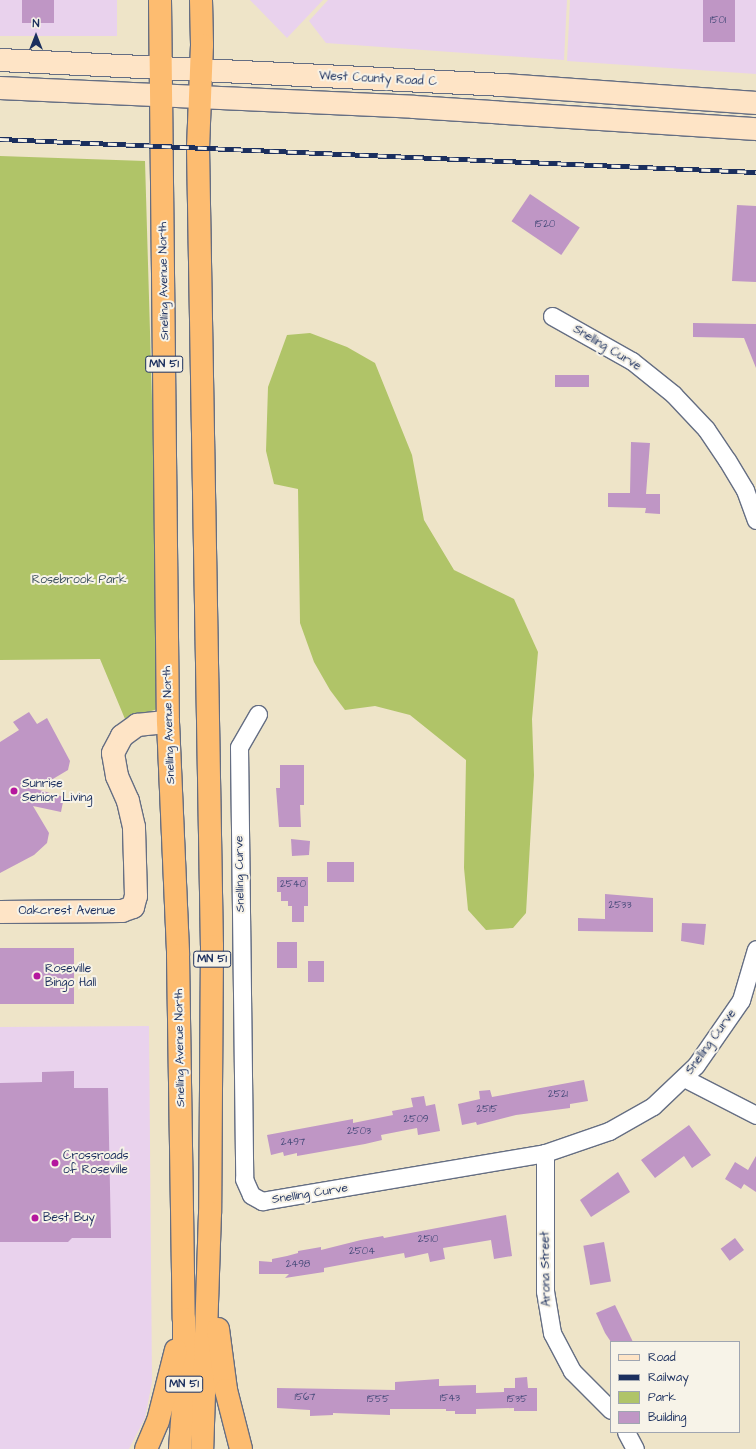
<!DOCTYPE html>
<style>
body{margin:0}
#map{position:relative;width:756px;height:1449px;overflow:hidden;background:#eee4c8;font-family:"Architects Daughter",sans-serif}
div>[style]{position:absolute}
[style*='--x']{left:calc(var(--x)*1px);top:calc(var(--y)*1px);width:calc(var(--w)*1px);rotate:calc(var(--a)*1deg)}
.built>*{inset:0;background:#e9d2ed;transform-origin:0 0}
.green>*{inset:0;background:#b0c468}
.building>*{inset:0;background:#bf96c5;transform-origin:0 0}
.roads{filter:drop-shadow(1px 0 #656e83) drop-shadow(-1px 0 #656e83) drop-shadow(0 1px #656e83) drop-shadow(0 -1px #656e83)}
.street>*{height:17px;margin:-8.5px;padding:0 8.5px;transform-origin:8.5px;border-radius:8.5px;background:#fff}
.secondary>*{height:22px;margin:-11px;padding:0 11px;transform-origin:11px;border-radius:11px;background:#fee4c6}
.highway>*{height:22px;margin:-11px;padding:0 11px;transform-origin:11px;border-radius:11px;background:#fdbc70}
.rail>*{height:4.5px;margin-top:-2.25px;transform-origin:0;background:repeating-linear-gradient(90deg,#f7f3e8 0 9px,#1b2f5e 0 18px);box-sizing:border-box;border-block:1px solid #1b2f5e}
.dots>*{width:11px;height:11px;translate:-50% -50%;box-sizing:border-box;border:2px solid #f7f3e8;border-radius:50%}
span{translate:-50% -50%;white-space:nowrap;text-align:center;line-height:1.15;-webkit-text-stroke:4px #f7f3e8;paint-order:stroke}
.number-label{font-size:10px;color:#444978}
.number-label span{-webkit-text-stroke-width:0}
.shield-label span{padding:1px 3px;background:#f7f3e8;border:1px solid;border-radius:3px;-webkit-text-stroke-width:0}
.shield-label{font-size:11px;color:#1b2f5e;font-weight:700}
.street-label{font-size:12px;color:#1b2f5e}
.park-label{font-size:12px;color:#405460}
.poi-label{font-size:12px;color:#1b2f5e}
.left{translate:0 -50%;text-align:left}
.legend{position:absolute;left:610px;top:1341px;width:130px;height:92px;box-sizing:border-box;background:#f7f3e8;border:1px solid #9fa5b1;margin:0;padding:5px 7px;list-style:none;font-size:12px;color:#1b2f5e}
.legend li{display:flex;align-items:center;gap:8px;height:20px}
.legend b{width:20px;border:1px solid #9fa5b1}
.north{position:absolute;left:16px;top:16px;width:40px;height:40px;-webkit-text-stroke:3px #f7f3e8;paint-order:stroke;rotate:0deg;font-size:11px;font-weight:700;line-height:16px;text-align:center;color:#1b2f5e}
.north::after{content:'';display:block;margin:auto;width:14px;height:18px;background:#1b2f5e;clip-path:polygon(50% 0,100% 100%,50% 72%,0 100%)}
</style>
<div id="map">
<div class="built">
<i style="left:0;top:0;width:117px;height:36px"></i>
<i style="clip-path:polygon(250px 0,323px 0,287px 38px)"></i>
<i style="clip-path:polygon(328px 0,567px 0,564px 60px,326px 43px,309px 21px)"></i>
<i style="clip-path:polygon(570px 0,756px 0,756px 74px,567px 61px)"></i>
<i style="clip-path:polygon(149px 1026px,152px 1382px,145px 1418px,129px 1449px,0 1449px,0 1027px)"></i>
</div>
<div class="green">
<i style="clip-path:polygon(0 156px,145px 161px,161px 708px,125px 719px,100px 659px,0 660px)"></i>
<i style="clip-path:polygon(310px 333px,347px 347px,375px 363px,412px 455px,424px 520px,454px 570px,514px 599px,538px 652px,532px 719px,534px 775px,526px 913px,513px 928px,486px 930px,468px 910px,464px 868px,466px 760px,410px 715px,375px 706px,345px 710px,330px 690px,314px 662px,300px 623px,298px 489px,274px 484px,266px 451px,268px 387px,287px 335px)"></i>
</div>
<div class="building">
<i style="left:22px;top:0;width:32px;height:23px"></i>
<i style="left:703px;top:0;width:32px;height:42px"></i>
<i style="left:530px;top:194px;width:60px;height:33px;rotate:34deg"></i>
<i style="clip-path:polygon(737px 205px,756px 206px,756px 282px,732px 281px)"></i>
<i style="clip-path:polygon(693px 323px,756px 324px,756px 368px,744px 338px,693px 337px)"></i>
<i style="left:555px;top:375px;width:34px;height:12px"></i>
<i style="clip-path:polygon(631px 442px,650px 443px,646px 494px,660px 494px,660px 514px,645px 513px,646px 508px,608px 507px,608px 493px,630px 493px)"></i>
<i style="clip-path:polygon(29px 712px,37px 724px,47px 718px,70px 761px,68px 770px,36px 789px,64px 797px,61px 812px,33px 806px,49px 833px,47px 843px,34px 855px,0 873px,0 742px,19px 730px,13px 722px)"></i>
<i style="clip-path:polygon(280px 765px,304px 765px,304px 805px,300px 805px,301px 827px,279px 827px,276px 788px,280px 788px)"></i>
<i style="clip-path:polygon(291px 839px,310px 841px,309px 855px,292px 856px)"></i>
<i style="left:354px;top:862px;width:20px;height:27px;rotate:90deg"></i>
<i style="clip-path:polygon(277px 877px,308px 877px,308px 906px,304px 906px,304px 922px,292px 922px,292px 906px,288px 906px,288px 901px,281px 901px,281px 892px,277px 892px)"></i>
<i style="clip-path:polygon(605px 894px,653px 898px,653px 932px,578px 931px,578px 918px,605px 919px)"></i>
<i style="clip-path:polygon(682px 923px,706px 924px,704px 945px,681px 941px)"></i>
<i style="left:297px;top:942px;width:26px;height:20px;rotate:90deg"></i>
<i style="left:74px;top:948px;width:56px;height:74px;rotate:90deg"></i>
<i style="left:308px;top:961px;width:16px;height:21px"></i>
<i style="clip-path:polygon(74px 1071px,74px 1088px,108px 1088px,111px 1238px,72px 1238px,68px 1242px,0 1242px,0 1083px,42px 1082px,42px 1072px)"></i>
<i style="clip-path:polygon(584px 1080px,588px 1101px,570px 1104px,570px 1108px,516px 1115px,477px 1125px,476px 1122px,462px 1125px,458px 1104px,480px 1099px,479px 1091px,490px 1090px,492px 1097px)"></i>
<i style="clip-path:polygon(424px 1096px,426px 1106px,435px 1104px,440px 1131px,418px 1135px,417px 1128px,381px 1135px,382px 1140px,365px 1144px,297px 1156px,297px 1153px,284px 1156px,283px 1152px,271px 1155px,267px 1135px,353px 1119px,353px 1123px,393px 1115px,392px 1111px,413px 1107px,411px 1098px)"></i>
<i style="clip-path:polygon(689px 1125px,711px 1155px,692px 1168px,684px 1156px,655px 1178px,641px 1160px)"></i>
<i style="clip-path:polygon(756px 1156px,756px 1192px,744px 1184px,741px 1189px,725px 1179px,735px 1162px,748px 1170px)"></i>
<i style="clip-path:polygon(618px 1172px,630px 1192px,591px 1217px,580px 1200px)"></i>
<i style="clip-path:polygon(506px 1215px,512px 1256px,494px 1259px,491px 1240px,443px 1248px,445px 1259px,430px 1262px,428px 1253px,405px 1258px,404px 1253px,324px 1268px,324px 1272px,285px 1278px,289px 1274px,259px 1274px,259px 1261px,272px 1262px,272px 1259px,287px 1256px,298px 1253px,298px 1251px,321px 1247px,321px 1250px,361px 1240px,383px 1236px,384px 1238px)"></i>
<i style="left:735px;top:1238px;width:15px;height:18px;rotate:53deg"></i>
<i style="left:604px;top:1242px;width:40px;height:21px;rotate:80deg"></i>
<i style="clip-path:polygon(615px 1305px,633px 1342px,611px 1342px,605px 1333px,596px 1313px)"></i>
<i style="clip-path:polygon(527px 1377px,528px 1388px,537px 1388px,537px 1411px,514px 1411px,514px 1408px,476px 1409px,476px 1414px,455px 1414px,455px 1411px,446px 1411px,446px 1409px,390px 1409px,390px 1415px,333px 1413px,333px 1415px,310px 1416px,310px 1410px,277px 1408px,277px 1388px,395px 1390px,395px 1382px,439px 1379px,439px 1386px,476px 1385px,476px 1393px,504px 1392px,504px 1388px,515px 1388px,515px 1378px)"></i>
</div>
<div class="roads">
<div class="street">
<i style="--x:552;--y:316;--w:92;--a:29.4"></i>
<i style="--x:632;--y:361;--w:53;--a:38.8"></i>
<i style="--x:673;--y:394;--w:48;--a:46.7"></i>
<i style="--x:706;--y:429;--w:37;--a:56"></i>
<i style="--x:727;--y:460;--w:35;--a:59"></i>
<i style="--x:745;--y:490;--w:32;--a:70"></i>
<i style="--x:258;--y:714;--w:38;--a:120"></i>
<i style="--x:239;--y:747;--w:432;--a:89.3"></i>
<i style="--x:244;--y:1179;--w:17;--a:66"></i>
<i style="--x:251;--y:1195;--w:13;--a:29"></i>
<i style="--x:262;--y:1201;--w:287;--a:-9.6"></i>
<i style="--x:545;--y:1153;--w:68;--a:-19"></i>
<i style="--x:609;--y:1131;--w:51;--a:-29.6"></i>
<i style="--x:653;--y:1106;--w:59;--a:-43.6"></i>
<i style="--x:696;--y:1065;--w:79;--a:-55.3"></i>
<i style="--x:741;--y:1000;--w:53;--a:-73.6"></i>
<i style="--x:684;--y:1078;--w:81;--a:27.2"></i>
<i style="--x:545;--y:1153;--w:138;--a:90"></i>
<i style="--x:545;--y:1291;--w:43;--a:80.5"></i>
<i style="--x:552;--y:1333;--w:43;--a:62.2"></i>
<i style="--x:572;--y:1371;--w:55;--a:45"></i>
<i style="--x:626;--y:1432;--w:19;--a:62"></i>
</div>
<div class="secondary">
<i style="--x:0;--y:60;--w:505;--a:2.84"></i>
<i style="--x:504;--y:85;--w:253;--a:4.1"></i>
<i style="--x:0;--y:88;--w:414;--a:2.6"></i>
<i style="--x:414;--y:107;--w:343;--a:3.7"></i>
<i style="--x:0;--y:912;--w:122;--a:-0.5"></i>
<i style="--x:122;--y:911;--w:12;--a:-20"></i>
<i style="--x:133;--y:907;--w:11;--a:-75"></i>
<i style="--x:136;--y:896;--w:69;--a:-91.7"></i>
<i style="--x:134;--y:827;--w:27;--a:-103"></i>
<i style="--x:128;--y:801;--w:27;--a:-114"></i>
<i style="--x:117;--y:776;--w:23;--a:-100"></i>
<i style="--x:113;--y:753;--w:19;--a:-62"></i>
<i style="--x:122;--y:736;--w:19;--a:-36"></i>
<i style="--x:137;--y:725;--w:31;--a:-6"></i>
</div>
<div class="highway">
<i style="--x:160;--y:0;--w:722;--a:89.37"></i>
<i style="--x:168;--y:722;--w:233;--a:87.5"></i>
<i style="--x:178;--y:955;--w:364;--a:89.1"></i>
<i style="--x:184;--y:1319;--w:75;--a:90"></i>
<i style="--x:184;--y:1394;--w:55;--a:94.2"></i>
<i style="--x:201;--y:0;--w:45;--a:88.7"></i>
<i style="--x:202;--y:45;--w:102;--a:92.2"></i>
<i style="--x:198;--y:147;--w:799;--a:89"></i>
<i style="--x:212;--y:946;--w:267;--a:90.4"></i>
<i style="--x:210;--y:1213;--w:236;--a:91.9"></i>
<i style="--x:218;--y:1329;--w:62;--a:82.5"></i>
<i style="--x:226;--y:1390;--w:61;--a:75.7"></i>
<i style="--x:146;--y:1449;--w:30;--a:-67"></i>
<i style="--x:158;--y:1421;--w:73;--a:-75.8"></i>
</div>
</div>
<div class="rail">
<i style="--x:0;--y:139;--w:757;--a:2.5"></i>
</div>
<div class="dots">
<i style="left:14px;top:791px;background:#b5179e"></i>
<i style="left:37px;top:976px;background:#b5179e"></i>
<i style="left:55px;top:1163px;background:#b5179e"></i>
<i style="left:35px;top:1218px;background:#b5179e"></i>
</div>
<div class="number-label">
<span style="left:718px;top:21px">1501</span>
<span style="left:545px;top:225px">1520</span>
<span style="left:293px;top:885px">2540</span>
<span style="left:620px;top:906px">2533</span>
<span style="left:558px;top:1095px">2521</span>
<span style="left:487px;top:1110px">2515</span>
<span style="left:416px;top:1120px">2509</span>
<span style="left:359px;top:1132px">2503</span>
<span style="left:293px;top:1143px">2497</span>
<span style="left:428px;top:1240px">2510</span>
<span style="left:362px;top:1252px">2504</span>
<span style="left:298px;top:1265px">2498</span>
<span style="left:305px;top:1398px">1567</span>
<span style="left:450px;top:1399px">1543</span>
<span style="left:378px;top:1400px">1555</span>
<span style="left:517px;top:1400px">1535</span>
</div>
<div class="shield-label">
<span style="left:164px;top:364px">MN 51</span>
<span style="left:212px;top:959px">MN 51</span>
<span style="left:184px;top:1384px">MN 51</span>
</div>
<div class="street-label">
<span style="left:378px;top:79px;rotate:3deg">West County Road C</span>
<span style="left:164px;top:281px;rotate:-91deg">Snelling Avenue North</span>
<span style="left:607px;top:348px;rotate:31deg">Snelling Curve</span>
<span style="left:169px;top:725px;rotate:-92deg">Snelling Avenue North</span>
<span style="left:240px;top:874px;rotate:-91deg">Snelling Curve</span>
<span style="left:67px;top:911px">Oakcrest Avenue</span>
<span style="left:711px;top:1042px;rotate:-54deg">Snelling Curve</span>
<span style="left:180px;top:1048px;rotate:-91deg">Snelling Avenue North</span>
<span style="left:310px;top:1194px;rotate:-9deg">Snelling Curve</span>
<span style="left:546px;top:1269px;rotate:-91deg">Arona Street</span>
</div>
<div class="park-label">
<span style="left:79px;top:580px">Rosebrook Park</span>
</div>
<div class="poi-label">
<span class="left" style="left:22px;top:791px">Sunrise<br>Senior Living</span>
<span class="left" style="left:45px;top:976px">Roseville<br>Bingo Hall</span>
<span class="left" style="left:63px;top:1163px">Crossroads<br>of Roseville</span>
<span class="left" style="left:43px;top:1218px">Best Buy</span>
</div>
<ul class="legend">
<li><b style="height:5px;background:#fee4c6"></b>Road</li>
<li><b style="height:5px;background:#1b2f5e"></b>Railway</li>
<li><b style="height:11px;background:#b0c468"></b>Park</li>
<li><b style="height:11px;background:#bf96c5"></b>Building</li>
</ul>
<div class="north">N</div>
</div>
